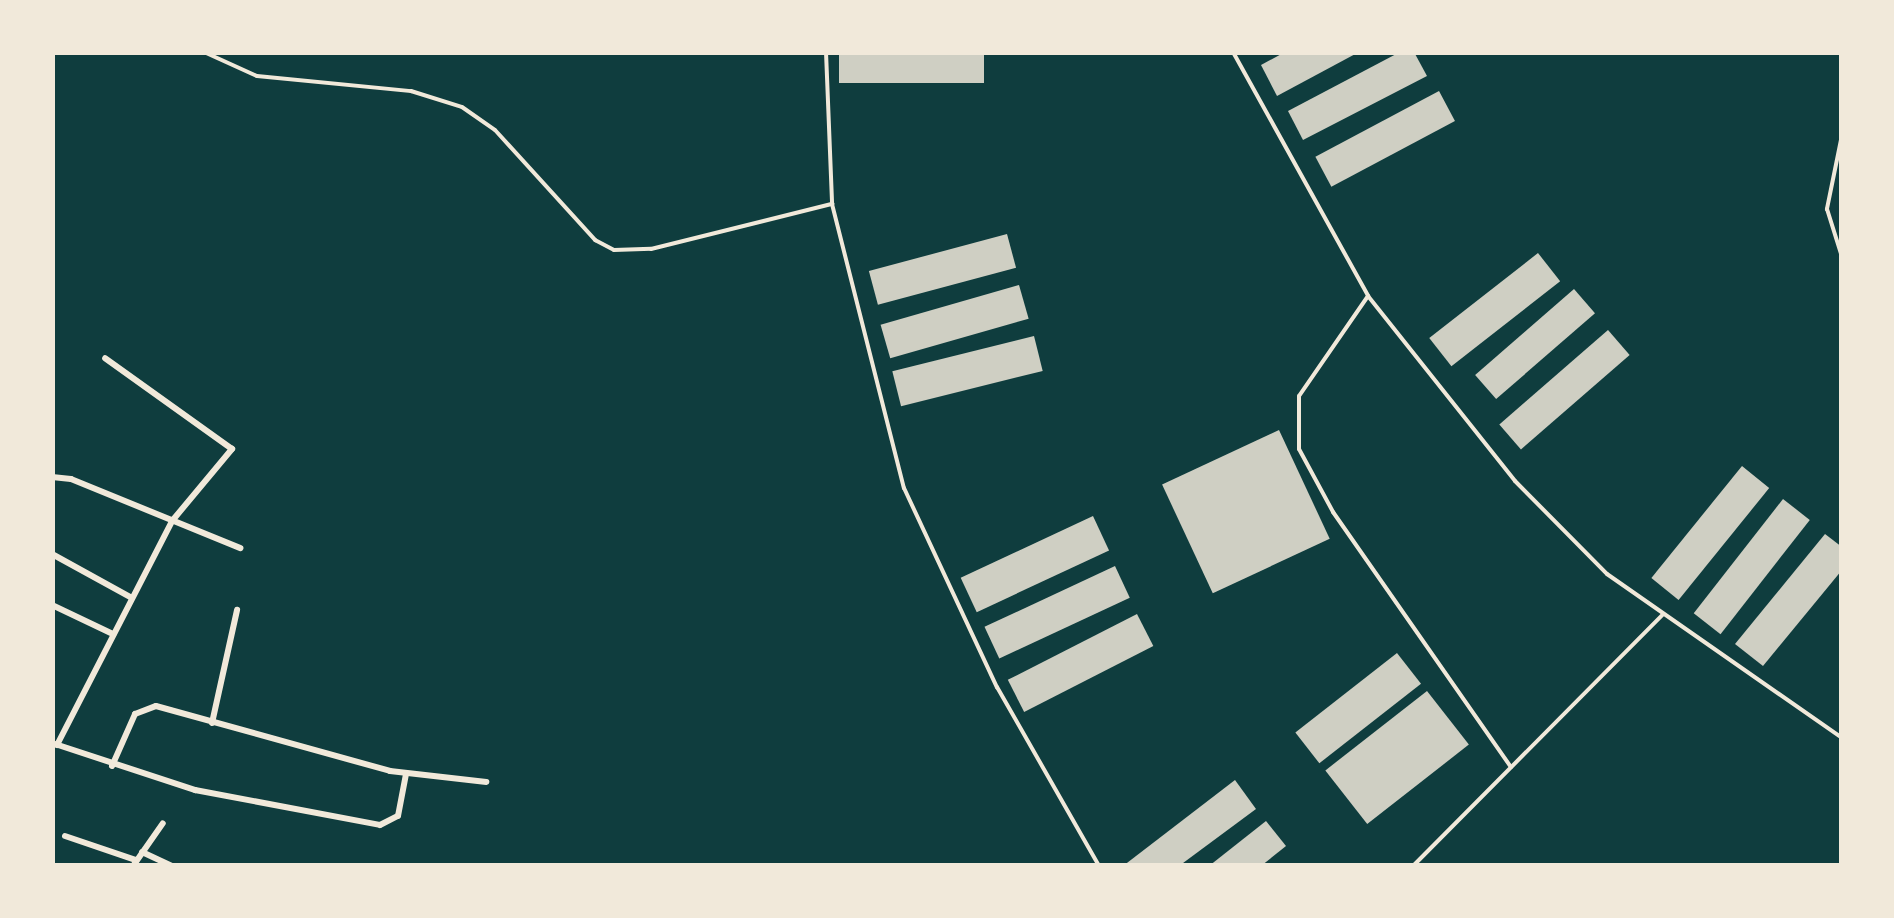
<!DOCTYPE html>
<style>
body{margin:0}
#map{position:relative;width:1894px;height:918px;overflow:hidden;background:#0f3d3e;font-family:"Varela Round",sans-serif}
div>[style]{position:absolute}
[style*='--x']{left:calc(var(--x)*1px);top:calc(var(--y)*1px);width:calc(var(--w)*1px);rotate:calc(var(--a)*1deg)}
.building>*{inset:0;background:#cfcfc3;transform-origin:0 0}
.service>*{height:4px;margin:-2px;padding:0 2px;transform-origin:2px;border-radius:2px;background:#f1e9da}
.minor>*{height:6px;margin:-3px;padding:0 3px;transform-origin:3px;border-radius:3px;background:#f1e9da}
span{translate:-50% -50%;white-space:nowrap;text-align:center;line-height:1.15;-webkit-text-stroke:10px #f1e9da;paint-order:stroke}
.frame{position:absolute;inset:0;border:55px solid #f1e9da;pointer-events:none}
</style>
<div id="map">
<div class="building">
<i style="left:839px;top:52px;width:145px;height:31px"></i>
<i style="clip-path:polygon(1285px 52px,1359px 52px,1277px 96px,1261px 65px)"></i>
<i style="clip-path:polygon(1400px 52px,1414px 52px,1427px 76px,1303px 140px,1288px 111px)"></i>
<i style="left:1439px;top:91px;width:34px;height:140px;rotate:62deg"></i>
<i style="left:1007px;top:234px;width:35px;height:143px;rotate:75deg"></i>
<i style="left:1538px;top:253px;width:36px;height:138px;rotate:52deg"></i>
<i style="left:1019px;top:285px;width:35px;height:144px;rotate:74deg"></i>
<i style="left:1574px;top:289px;width:32px;height:131px;rotate:49deg"></i>
<i style="left:1608px;top:330px;width:33px;height:144px;rotate:49deg"></i>
<i style="left:1034px;top:336px;width:36px;height:146px;rotate:76deg"></i>
<i style="left:1279px;top:430px;width:120px;height:129px;rotate:65deg"></i>
<i style="left:1742px;top:466px;width:35px;height:144px;rotate:39deg"></i>
<i style="left:1783px;top:499px;width:34px;height:145px;rotate:38deg"></i>
<i style="left:1093px;top:516px;width:38px;height:146px;rotate:65deg"></i>
<i style="clip-path:polygon(1825px 534px,1842px 547px,1842px 570px,1763px 666px,1735px 644px)"></i>
<i style="left:1115px;top:566px;width:35px;height:144px;rotate:65deg"></i>
<i style="left:1137px;top:614px;width:36px;height:145px;rotate:63deg"></i>
<i style="left:1397px;top:653px;width:39px;height:129px;rotate:52deg"></i>
<i style="left:1427px;top:691px;width:68px;height:129px;rotate:52deg"></i>
<i style="clip-path:polygon(1235px 780px,1256px 809px,1179px 866px,1123px 866px)"></i>
<i style="clip-path:polygon(1266px 821px,1286px 846px,1261px 866px,1209px 866px)"></i>
</div>
<div class="service">
<i style="--x:204;--y:52;--w:58;--a:24.4"></i>
<i style="--x:257;--y:76;--w:155;--a:5.6"></i>
<i style="--x:411;--y:91;--w:53;--a:17.4"></i>
<i style="--x:462;--y:107;--w:40;--a:34.9"></i>
<i style="--x:495;--y:130;--w:149;--a:47.7"></i>
<i style="--x:595;--y:240;--w:21;--a:28"></i>
<i style="--x:614;--y:250;--w:37;--a:-2"></i>
<i style="--x:651;--y:249;--w:187;--a:-14"></i>
<i style="--x:826;--y:52;--w:152;--a:87.7"></i>
<i style="--x:832;--y:204;--w:293;--a:75.8"></i>
<i style="--x:904;--y:488;--w:220;--a:65"></i>
<i style="--x:997;--y:687;--w:206;--a:60.3"></i>
<i style="--x:1233;--y:52;--w:279;--a:61"></i>
<i style="--x:1368;--y:296;--w:236;--a:51.5"></i>
<i style="--x:1515;--y:481;--w:131;--a:45.3"></i>
<i style="--x:1607;--y:574;--w:287;--a:34.9"></i>
<i style="--x:1842;--y:135;--w:76;--a:101.5"></i>
<i style="--x:1827;--y:209;--w:50;--a:72.6"></i>
<i style="--x:1368;--y:296;--w:121;--a:124.6"></i>
<i style="--x:1299;--y:396;--w:53;--a:90"></i>
<i style="--x:1299;--y:449;--w:72;--a:61.6"></i>
<i style="--x:1333;--y:512;--w:311;--a:55.1"></i>
<i style="--x:1413;--y:866;--w:354;--a:-45.2"></i>
</div>
<div class="minor">
<i style="--x:52;--y:477;--w:19;--a:6"></i>
<i style="--x:71;--y:479;--w:183;--a:22.2"></i>
<i style="--x:52;--y:554;--w:91;--a:28.8"></i>
<i style="--x:52;--y:605;--w:68;--a:25.4"></i>
<i style="--x:212;--y:723;--w:116;--a:-77.5"></i>
<i style="--x:52;--y:743;--w:151;--a:18.2"></i>
<i style="--x:195;--y:790;--w:188;--a:10.7"></i>
<i style="--x:380;--y:825;--w:20;--a:-27"></i>
<i style="--x:398;--y:816;--w:43;--a:-79.2"></i>
<i style="--x:57;--y:745;--w:252;--a:-62.8"></i>
<i style="--x:172;--y:521;--w:94;--a:-50.2"></i>
<i style="--x:232;--y:449;--w:156;--a:-144.4"></i>
<i style="--x:112;--y:766;--w:57;--a:-66.1"></i>
<i style="--x:135;--y:714;--w:22;--a:-21"></i>
<i style="--x:156;--y:706;--w:243;--a:15.5"></i>
<i style="--x:390;--y:771;--w:97;--a:6.5"></i>
<i style="--x:65;--y:836;--w:75;--a:18.7"></i>
<i style="--x:142;--y:852;--w:33;--a:25"></i>
<i style="--x:133;--y:866;--w:52;--a:-55.1"></i>
</div>
<div class="frame"></div>
</div>
